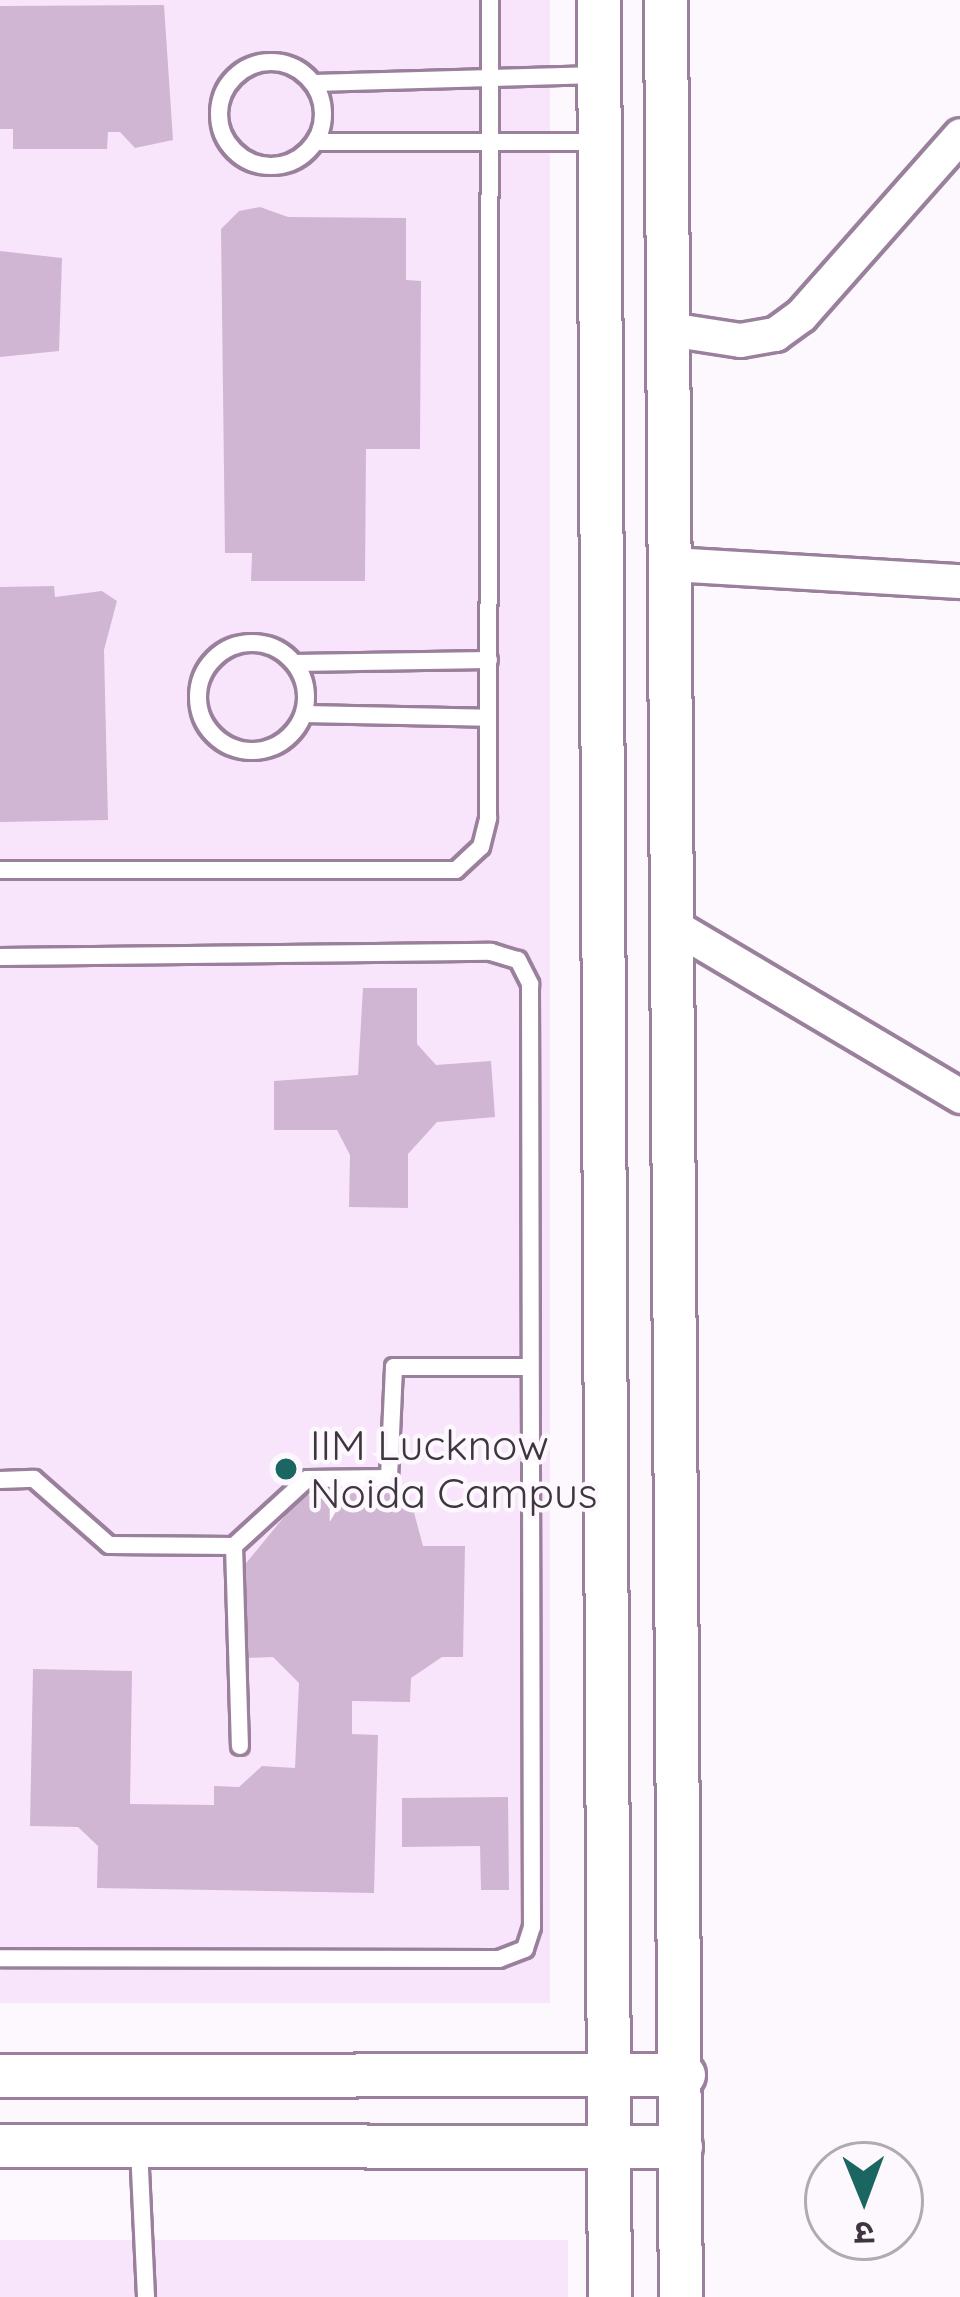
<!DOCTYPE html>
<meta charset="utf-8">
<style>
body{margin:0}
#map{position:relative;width:960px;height:2297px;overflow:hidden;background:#fdf8fe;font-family:Quicksand,"Noto Sans Devanagari",sans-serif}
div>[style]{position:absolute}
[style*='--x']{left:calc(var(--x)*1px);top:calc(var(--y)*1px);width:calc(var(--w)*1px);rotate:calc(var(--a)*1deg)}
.built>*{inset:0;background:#f9e5fb;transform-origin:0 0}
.building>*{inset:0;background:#d0b6d3}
.roads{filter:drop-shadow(3px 0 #9a809c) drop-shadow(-3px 0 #9a809c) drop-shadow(0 3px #9a809c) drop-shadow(0 -3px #9a809c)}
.service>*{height:16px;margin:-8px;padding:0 8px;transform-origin:8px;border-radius:8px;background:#fff}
.service>.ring{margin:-8px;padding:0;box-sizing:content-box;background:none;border:16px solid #fff;border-radius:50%}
.minor>*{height:33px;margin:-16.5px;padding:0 16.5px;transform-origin:16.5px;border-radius:16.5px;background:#fff}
.tertiary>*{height:42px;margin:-21px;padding:0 21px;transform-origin:21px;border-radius:21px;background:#fff}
.dots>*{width:33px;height:33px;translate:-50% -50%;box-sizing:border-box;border:6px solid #fdf8fe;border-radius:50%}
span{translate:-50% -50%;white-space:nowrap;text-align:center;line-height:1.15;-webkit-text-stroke:9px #fdf8fe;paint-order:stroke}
.poi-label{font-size:42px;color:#3f3540}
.left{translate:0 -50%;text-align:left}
.north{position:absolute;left:804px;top:2141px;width:120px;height:120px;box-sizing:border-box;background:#fdf8fe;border:3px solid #b1aab2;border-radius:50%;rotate:179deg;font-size:33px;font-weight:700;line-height:48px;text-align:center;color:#3f3540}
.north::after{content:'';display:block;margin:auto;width:42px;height:54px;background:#1b6660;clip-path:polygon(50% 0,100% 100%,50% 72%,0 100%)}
</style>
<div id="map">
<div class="built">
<i style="left:0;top:0;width:550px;height:2003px"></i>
<i style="left:568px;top:2240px;width:57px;height:568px;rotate:90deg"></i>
</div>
<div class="building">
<i style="clip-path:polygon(164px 5px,173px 140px,135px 148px,120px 132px,108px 132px,107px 149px,13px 149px,13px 129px,0 129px,0 6px)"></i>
<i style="clip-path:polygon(260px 207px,288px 217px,406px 218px,406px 280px,421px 281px,420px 449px,366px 449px,365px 581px,251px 581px,252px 553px,225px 553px,221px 229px,239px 211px)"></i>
<i style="clip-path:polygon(0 251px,62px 258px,59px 351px,0 357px)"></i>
<i style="clip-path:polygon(54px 586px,55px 597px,102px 591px,117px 601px,104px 650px,108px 820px,0 822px,0 587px)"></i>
<i style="clip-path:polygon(363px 988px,417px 988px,417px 1044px,436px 1065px,491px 1061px,495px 1117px,437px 1122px,408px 1154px,408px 1208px,349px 1207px,350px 1155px,337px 1130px,274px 1130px,274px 1081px,358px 1075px)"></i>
<i style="clip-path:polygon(408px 1490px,423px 1546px,465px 1546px,463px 1657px,442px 1657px,411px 1678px,410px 1702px,352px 1701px,352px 1734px,378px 1735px,374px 1893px,97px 1888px,98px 1846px,78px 1827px,30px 1826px,33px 1669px,132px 1671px,130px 1804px,214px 1805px,214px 1786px,239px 1787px,262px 1766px,295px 1768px,299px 1683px,273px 1657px,245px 1658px,242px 1568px,302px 1495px)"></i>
<i style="clip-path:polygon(508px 1797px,509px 1890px,481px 1890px,480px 1846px,402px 1847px,402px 1798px)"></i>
</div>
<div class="roads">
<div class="service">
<i class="ring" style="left:219px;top:62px;width:88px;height:88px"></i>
<i style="--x:313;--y:83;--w:286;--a:-1.6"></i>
<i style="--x:315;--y:142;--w:282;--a:0"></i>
<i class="ring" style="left:198px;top:643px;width:92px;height:92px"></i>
<i style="--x:295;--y:663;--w:194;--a:-0.9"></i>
<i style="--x:304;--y:714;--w:184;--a:1.2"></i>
<i style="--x:0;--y:870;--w:456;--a:0"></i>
<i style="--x:456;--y:870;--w:34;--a:-43"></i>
<i style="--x:481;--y:847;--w:30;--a:-76"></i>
<i style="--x:488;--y:818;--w:818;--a:-89.86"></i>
<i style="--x:0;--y:957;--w:491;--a:-0.6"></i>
<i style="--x:491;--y:952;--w:28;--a:17"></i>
<i style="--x:518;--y:960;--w:27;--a:63"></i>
<i style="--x:530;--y:984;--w:943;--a:89.88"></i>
<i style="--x:532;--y:1927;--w:23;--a:108"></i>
<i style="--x:525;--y:1949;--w:28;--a:159"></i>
<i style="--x:499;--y:1959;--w:499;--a:-179.9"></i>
<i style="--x:0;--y:1480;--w:34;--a:-2"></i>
<i style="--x:34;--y:1479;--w:100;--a:41.3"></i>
<i style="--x:109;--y:1545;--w:125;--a:0.5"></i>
<i style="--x:234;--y:1546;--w:99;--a:-42.5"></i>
<i style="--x:307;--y:1479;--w:82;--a:-0.7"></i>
<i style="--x:389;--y:1478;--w:111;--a:-87.4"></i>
<i style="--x:394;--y:1367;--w:133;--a:0"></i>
<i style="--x:234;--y:1546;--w:200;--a:88.3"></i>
<i style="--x:139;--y:2148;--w:149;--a:87.3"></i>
</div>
<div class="minor">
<i style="--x:669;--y:329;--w:72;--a:8.8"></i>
<i style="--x:740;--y:340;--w:36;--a:-10"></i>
<i style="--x:775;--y:334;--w:32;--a:-36"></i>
<i style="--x:801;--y:315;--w:240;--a:-48.5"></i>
<i style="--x:671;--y:564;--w:289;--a:3.4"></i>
<i style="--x:674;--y:926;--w:333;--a:30.7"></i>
</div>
<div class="tertiary">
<i style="--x:599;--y:0;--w:2297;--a:89.73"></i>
<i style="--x:666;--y:0;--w:2297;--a:89.63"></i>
<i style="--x:0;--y:2076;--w:684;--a:-0.08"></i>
<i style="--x:0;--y:2146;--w:681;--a:0.08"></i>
</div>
</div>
<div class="dots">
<i style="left:286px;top:1469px;background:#1b6660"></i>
</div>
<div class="poi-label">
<span class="left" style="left:310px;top:1469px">IIM Lucknow<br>Noida Campus</span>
</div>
<div class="north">उ</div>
</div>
